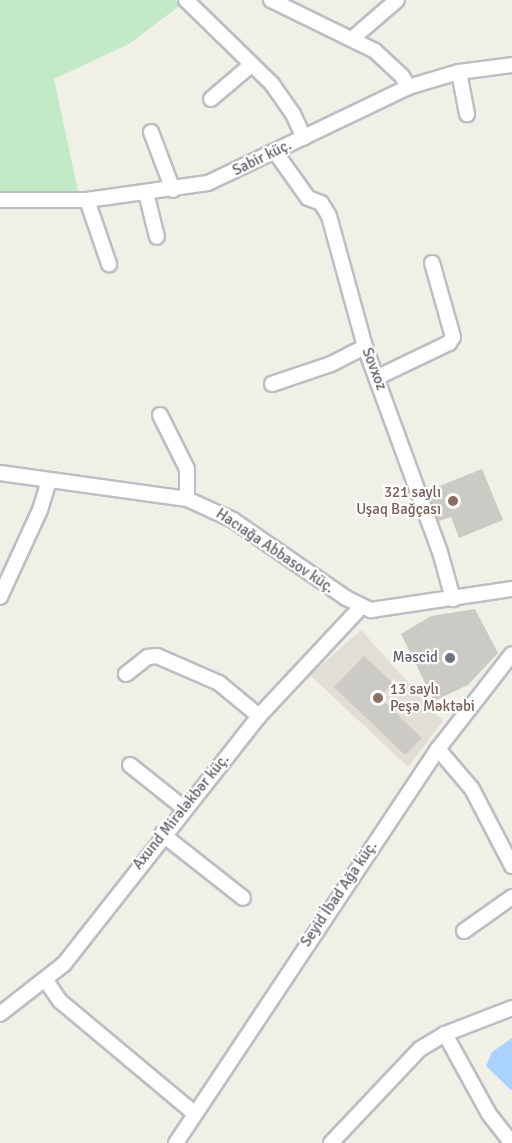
<!DOCTYPE html>
<meta charset="utf-8">
<style>
body{margin:0}
#map{position:relative;width:512px;height:1143px;overflow:hidden;background:#f1f0e7;font-family:Signika,sans-serif}
div>[style]{position:absolute}
[style*='--x']{left:calc(var(--x)*1px);top:calc(var(--y)*1px);width:calc(var(--w)*1px);rotate:calc(var(--a)*1deg)}
.education>*{inset:0;background:#e1dfd5}
.green>*{inset:0;background:#c3eac7}
.water>*{inset:0;background:#aad2ff}
.building>*{inset:0;background:#cccac4}
.roads{filter:drop-shadow(2px 0 #bcbec3) drop-shadow(-2px 0 #bcbec3) drop-shadow(0 2px #bcbec3) drop-shadow(0 -2px #bcbec3)}
.minor>*{height:14px;margin:-7px;padding:0 7px;transform-origin:7px;border-radius:7px;background:#fff}
.dots>*{width:16px;height:16px;translate:-50% -50%;box-sizing:border-box;border:3px solid #fff;border-radius:50%}
span{translate:-50% -50%;white-space:nowrap;text-align:center;line-height:1.15;-webkit-text-stroke:4.5px #fff;paint-order:stroke}
.street-label{font-size:15px;color:#5f6268}
.education-label{font-size:15px;color:#785e54}
.right{translate:-100% -50%;text-align:right}
.left{translate:0 -50%;text-align:left}
.worship-label{font-size:15px;color:#5b616d}
</style>
<div id="map">
<div class="education">
<i style="clip-path:polygon(361px 630px,443px 721px,408px 767px,310px 675px)"></i>
</div>
<div class="green">
<i style="clip-path:polygon(0 0,174px 0,182px 4px,129px 44px,54px 79px,78px 191px,0 191px)"></i>
</div>
<div class="water">
<i style="clip-path:polygon(512px 1038px,512px 1091px,486px 1066px,492px 1052px)"></i>
</div>
<div class="building">
<i style="clip-path:polygon(482px 469px,503px 520px,459px 538px,451px 517px,439px 521px,427px 491px)"></i>
<i style="clip-path:polygon(475px 609px,498px 653px,468px 685px,434px 701px,401px 634px,431px 616px)"></i>
<i style="clip-path:polygon(364px 656px,393px 683px,379px 697px,422px 738px,405px 755px,334px 687px)"></i>
</div>
<div class="roads">
<div class="minor">
<i style="--x:186;--y:0;--w:120;--a:44.3"></i>
<i style="--x:272;--y:84;--w:37;--a:55"></i>
<i style="--x:293;--y:114;--w:26;--a:65"></i>
<i style="--x:271;--y:0;--w:116;--a:26.1"></i>
<i style="--x:375;--y:51;--w:37;--a:43"></i>
<i style="--x:402;--y:76;--w:13;--a:61"></i>
<i style="--x:353;--y:38;--w:58;--a:-40.8"></i>
<i style="--x:459;--y:72;--w:43;--a:79.2"></i>
<i style="--x:211;--y:99;--w:52;--a:-40.4"></i>
<i style="--x:151;--y:132;--w:62;--a:69.2"></i>
<i style="--x:276;--y:153;--w:55;--a:54.6"></i>
<i style="--x:308;--y:198;--w:14;--a:21"></i>
<i style="--x:321;--y:203;--w:15;--a:58"></i>
<i style="--x:329;--y:216;--w:136;--a:74.6"></i>
<i style="--x:365;--y:347;--w:218;--a:69.9"></i>
<i style="--x:440;--y:552;--w:49;--a:74.5"></i>
<i style="--x:146;--y:193;--w:45;--a:76"></i>
<i style="--x:0;--y:200;--w:87;--a:0"></i>
<i style="--x:87;--y:200;--w:122;--a:-8"></i>
<i style="--x:208;--y:183;--w:222;--a:-25.6"></i>
<i style="--x:408;--y:87;--w:53;--a:-16.4"></i>
<i style="--x:459;--y:72;--w:53;--a:-7.5"></i>
<i style="--x:87;--y:200;--w:68;--a:71"></i>
<i style="--x:378;--y:377;--w:79;--a:-25.6"></i>
<i style="--x:449;--y:343;--w:7;--a:-56"></i>
<i style="--x:453;--y:337;--w:77;--a:-105.8"></i>
<i style="--x:272;--y:384;--w:62;--a:-18.7"></i>
<i style="--x:331;--y:364;--w:38;--a:-27"></i>
<i style="--x:160;--y:415;--w:60;--a:63.4"></i>
<i style="--x:187;--y:469;--w:30;--a:90"></i>
<i style="--x:0;--y:473;--w:189;--a:7.9"></i>
<i style="--x:187;--y:499;--w:51;--a:24.5"></i>
<i style="--x:233;--y:520;--w:137;--a:34.6"></i>
<i style="--x:346;--y:598;--w:28;--a:26"></i>
<i style="--x:371;--y:610;--w:143;--a:-8.5"></i>
<i style="--x:0;--y:597;--w:96;--a:-65.3"></i>
<i style="--x:40;--y:510;--w:31;--a:-73"></i>
<i style="--x:126;--y:674;--w:28;--a:-38"></i>
<i style="--x:148;--y:657;--w:9;--a:-6"></i>
<i style="--x:157;--y:656;--w:68;--a:23.5"></i>
<i style="--x:219;--y:683;--w:52;--a:39.5"></i>
<i style="--x:438;--y:749;--w:52;--a:49.6"></i>
<i style="--x:472;--y:789;--w:87;--a:62.5"></i>
<i style="--x:130;--y:765;--w:69;--a:38.5"></i>
<i style="--x:162;--y:834;--w:103;--a:38.3"></i>
<i style="--x:464;--y:931;--w:59;--a:-35.3"></i>
<i style="--x:45;--y:979;--w:27;--a:56"></i>
<i style="--x:60;--y:1001;--w:176;--a:39.9"></i>
<i style="--x:0;--y:1014;--w:81;--a:-38"></i>
<i style="--x:64;--y:964;--w:315;--a:-51.8"></i>
<i style="--x:259;--y:716;--w:149;--a:-46.9"></i>
<i style="--x:445;--y:1034;--w:91;--a:61.2"></i>
<i style="--x:489;--y:1114;--w:37;--a:52"></i>
<i style="--x:176;--y:1143;--w:473;--a:-56.4"></i>
<i style="--x:438;--y:749;--w:120;--a:-52.1"></i>
<i style="--x:331;--y:1143;--w:129;--a:-46.6"></i>
<i style="--x:420;--y:1049;--w:29;--a:-31"></i>
<i style="--x:445;--y:1034;--w:72;--a:-21.2"></i>
</div>
</div>
<div class="dots">
<i style="left:453px;top:501px;background:#8d6e63"></i>
<i style="left:450px;top:658px;background:#6b7280"></i>
<i style="left:378px;top:698px;background:#8d6e63"></i>
</div>
<div class="street-label">
<span style="left:262px;top:158px;rotate:-26deg">Sabir küç.</span>
<span style="left:374px;top:369px;rotate:69deg">Sovxoz</span>
<span style="left:275px;top:551px;rotate:34deg">Hacıağa Abbasov küç.</span>
<span style="left:181px;top:812px;rotate:-51deg">Axund Mirələkbər küç.</span>
<span style="left:339px;top:894px;rotate:-56deg">Seyid İbad Ağa küç.</span>
</div>
<div class="education-label">
<span class="right" style="left:441px;top:501px">321 saylı<br>Uşaq Bağçası</span>
<span class="left" style="left:390px;top:698px">13 saylı<br>Peşə Məktəbi</span>
</div>
<div class="worship-label">
<span class="right" style="left:438px;top:658px">Məscid</span>
</div>
</div>
